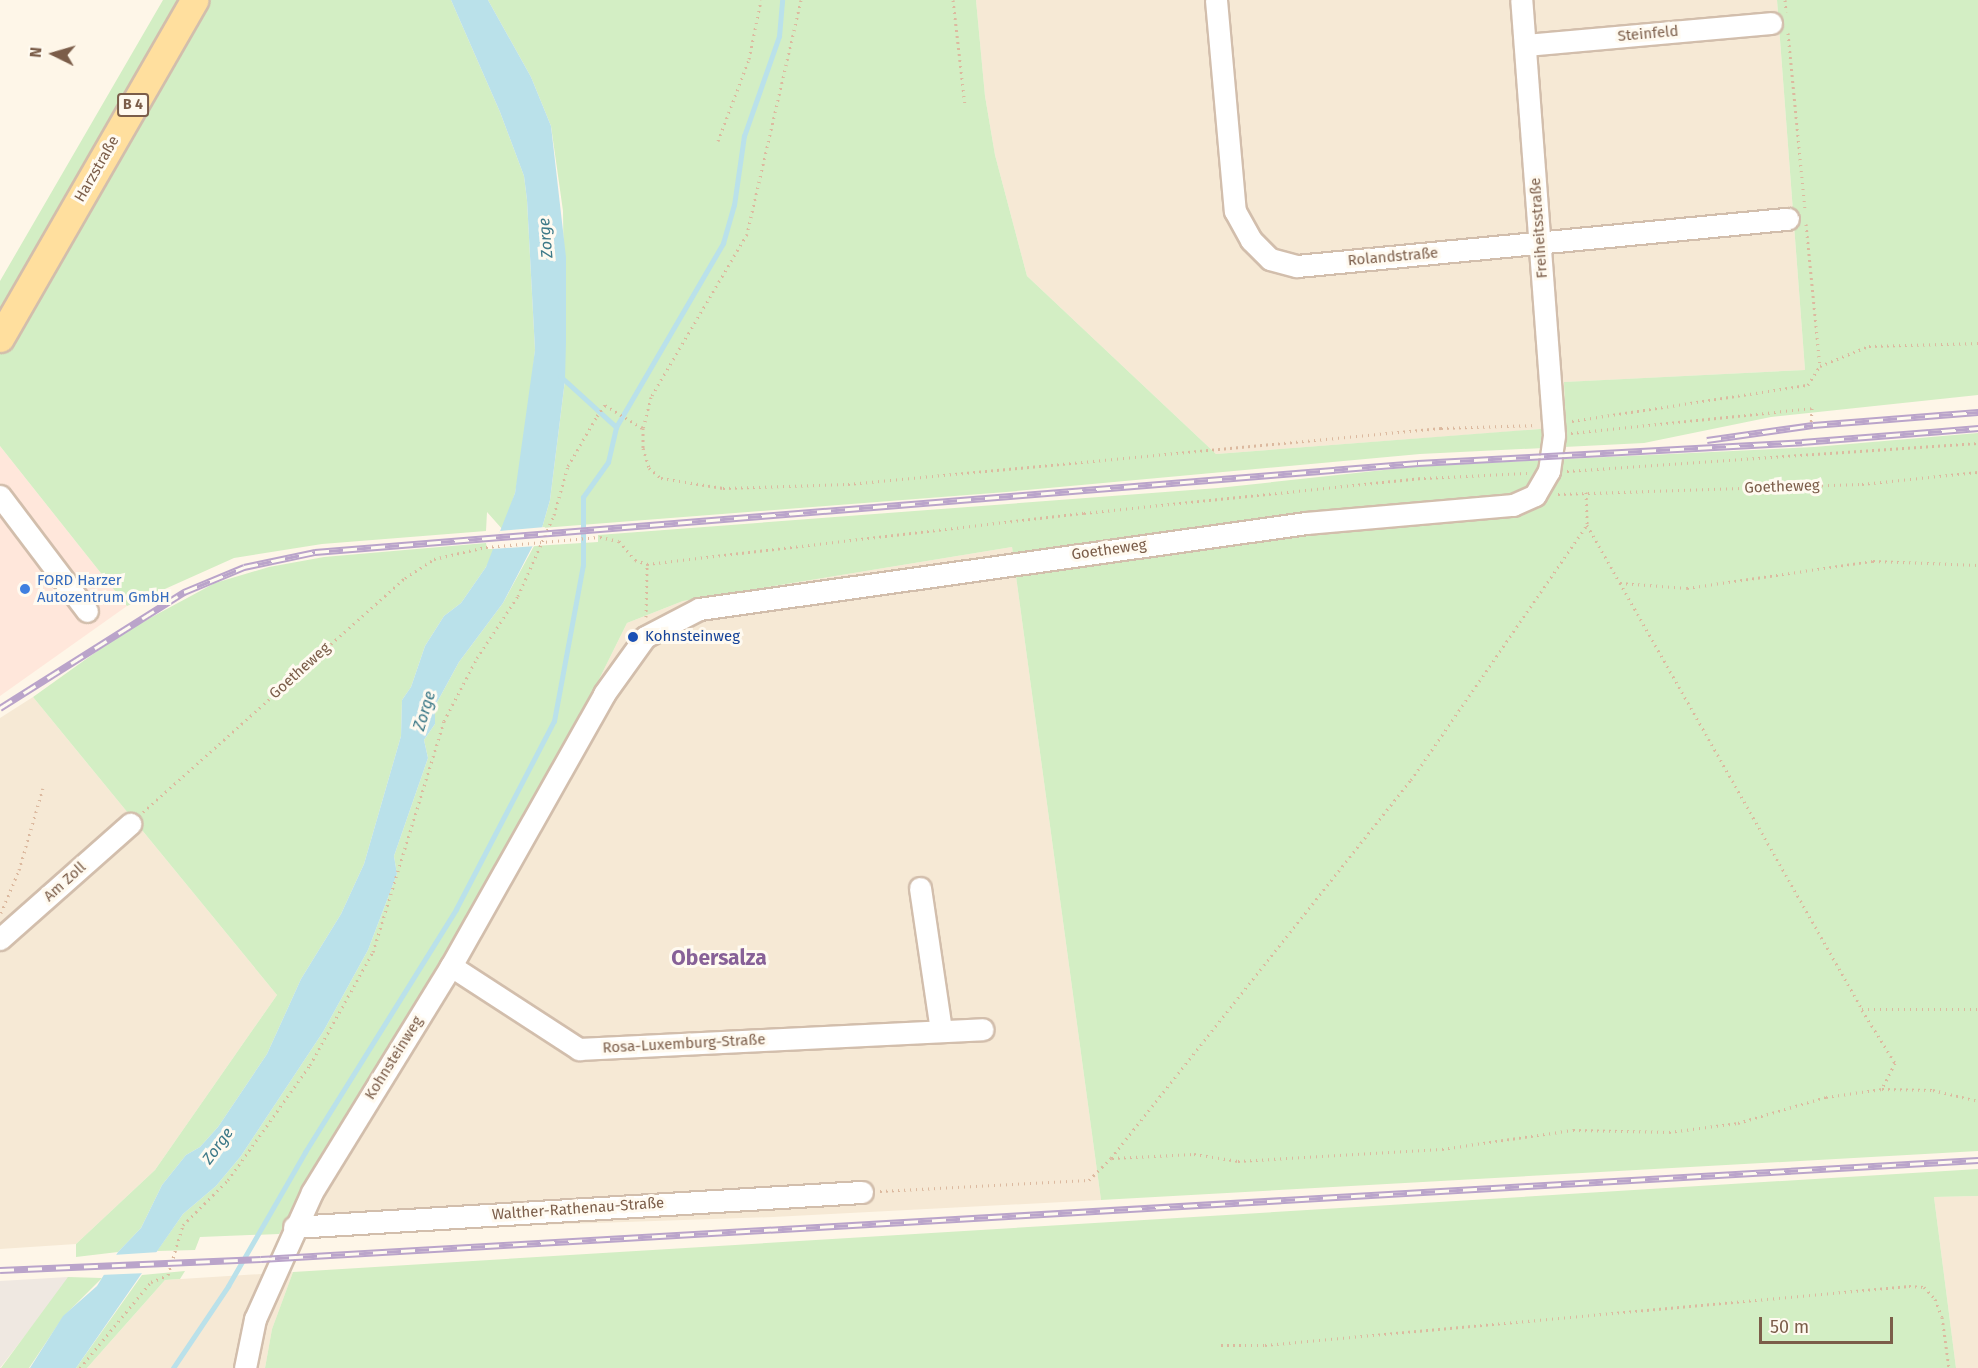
<!DOCTYPE html>
<meta charset="utf-8">
<style>
body{margin:0}
#map{position:relative;width:1978px;height:1368px;overflow:hidden;background:#fef6e8;font-family:"Fira Sans",sans-serif}
div>[style]{position:absolute}
[style*='--x']{left:calc(var(--x)*1px);top:calc(var(--y)*1px);width:calc(var(--w)*1px);rotate:calc(var(--a)*1deg)}
.residential>*{inset:0;background:#f6e9d5}
.commercial>*{inset:0;background:#ffe7db}
.industrial>*{inset:0;background:#efe8e1}
.green>*{inset:0;background:#d3eec4}
.water>*{inset:0;background:#bae1ea}
.pier>*{inset:0;background:#fef6e8}
.stream>*{height:5px;margin:-2.5px;padding:0 2.5px;transform-origin:2.5px;border-radius:2.5px;background:#bae1ea}
.path>*{height:3px;margin-top:-1.5px;transform-origin:0;background:repeating-linear-gradient(90deg,#dcb99f 0 1.5px,transparent 0 6px)}
.roads{filter:drop-shadow(2px 0 #d2beac) drop-shadow(-2px 0 #d2beac) drop-shadow(0 2px #d2beac) drop-shadow(0 -2px #d2beac)}
.minor>*{height:21px;margin:-10.5px;padding:0 10.5px;transform-origin:10.5px;border-radius:10.5px;background:#fff}
.major>*{height:27px;margin:-13.5px;padding:0 13.5px;transform-origin:13.5px;border-radius:13.5px;background:#ffdf9e}
.rail>*{height:7px;margin-top:-3.5px;transform-origin:0;background:repeating-linear-gradient(90deg,#fffaf0 0 14px,#baa4ca 0 28px);box-sizing:border-box;border-block:2px solid #baa4ca}
.path-bridge>*{height:3px;margin-top:-1.5px;transform-origin:0;background:repeating-linear-gradient(90deg,#dcb99f 0 1.5px,transparent 0 6px)}
.dots>*{width:16px;height:16px;translate:-50% -50%;box-sizing:border-box;border:3px solid #fffaf0;border-radius:50%}
span{translate:-50% -50%;white-space:nowrap;text-align:center;line-height:1.15;-webkit-text-stroke:6px #fffaf0;paint-order:stroke}
.shield-label span{padding:2px 4px;background:#fffaf0;border:2px solid;border-radius:4px;-webkit-text-stroke-width:0}
.shield-label{font-size:14px;color:#7b5d49;font-weight:700}
.street-label{font-size:15px;color:#7b5d49}
.shop-label{font-size:15px;color:#366cbe}
.left{translate:0 -50%;text-align:left}
.transit-label{font-size:15px;color:#164399}
.water-label{font-size:16px;color:#3d7988;font-style:italic}
.district-label{font-size:21px;color:#876197;font-weight:700}
.north{position:absolute;left:24px;top:24px;width:60px;height:60px;-webkit-text-stroke:4px #fffaf0;paint-order:stroke;rotate:275deg;font-size:16px;font-weight:700;line-height:24px;text-align:center;color:#7b5d49}
.north::after{content:'';display:block;margin:auto;width:21px;height:27px;background:#7b5d49;clip-path:polygon(50% 0,100% 100%,50% 72%,0 100%)}
.scale{position:absolute;left:1759px;top:1317px;width:134px;height:27px;box-sizing:border-box;border:3px solid #7b5d49;border-top:0;padding-left:8px;font-size:18px;line-height:21px;white-space:nowrap;color:#7b5d49;-webkit-text-stroke:4px #fffaf0;paint-order:stroke}
</style>
<div id="map">
<div class="residential">
<i style="clip-path:polygon(976px 0,1777px 0,1805px 370px,1565px 382px,1567px 427px,1216px 454px,1027px 276px,995px 155px,985px 96px)"></i>
<i style="clip-path:polygon(1012px 547px,1101px 1200px,773px 1217px,279px 1234px,564px 750px,627px 623px,683px 601px)"></i>
<i style="clip-path:polygon(33px 697px,277px 995px,155px 1170px,76px 1244px,0 1249px,0 718px)"></i>
<i style="clip-path:polygon(1978px 1196px,1978px 1368px,1956px 1368px,1934px 1197px)"></i>
<i style="clip-path:polygon(293px 1272px,272px 1329px,265px 1368px,87px 1368px,165px 1280px)"></i>
</div>
<div class="commercial">
<i style="clip-path:polygon(0 446px,127px 606px,0 696px)"></i>
</div>
<div class="industrial">
<i style="clip-path:polygon(68px 1277px,69px 1279px,0 1368px,0 1281px)"></i>
</div>
<div class="green">
<i style="clip-path:polygon(163px 0,451px 0,500px 112px,524px 176px,527px 200px,535px 350px,526px 437px,515px 493px,503px 530px,487px 512px,486px 531px,322px 544px,234px 558px,127px 606px,0 446px,0 281px)"></i>
<i style="clip-path:polygon(488px 0,976px 0,985px 96px,995px 155px,1027px 276px,1216px 454px,1566px 427px,1564px 382px,1805px 370px,1777px 0,1978px 0,1978px 395px,1771px 417px,1644px 443px,1420px 454px,1006px 492px,542px 528px,550px 500px,565px 380px,563px 211px,551px 126px,531px 77px)"></i>
<i style="clip-path:polygon(1978px 433px,1978px 1151px,1101px 1200px,1012px 547px,683px 601px,627px 623px,564px 750px,279px 1234px,200px 1237px,195px 1250px,157px 1251px,183px 1214px,216px 1186px,241px 1156px,323px 1032px,368px 950px,397px 874px,394px 856px,428px 758px,424px 740px,435px 724px,435px 706px,459px 662px,503px 603px,534px 546px,598px 542px,598px 535px,1218px 488px,1421px 466px,1814px 447px)"></i>
<i style="clip-path:polygon(486px 543px,487px 549px,496px 549px,486px 567px,461px 603px,444px 616px,425px 646px,411px 687px,402px 700px,401px 736px,364px 864px,341px 914px,301px 979px,267px 1054px,218px 1127px,200px 1147px,186px 1155px,162px 1185px,141px 1228px,118px 1252px,76px 1257px,76px 1244px,155px 1170px,277px 995px,33px 697px,124px 632px,215px 583px,269px 567px,324px 557px)"></i>
<i style="clip-path:polygon(1978px 1169px,1978px 1196px,1934px 1197px,1956px 1368px,265px 1368px,272px 1329px,293px 1272px)"></i>
<i style="clip-path:polygon(185px 1271px,180px 1279px,165px 1280px,87px 1368px,76px 1368px,142px 1275px)"></i>
<i style="clip-path:polygon(68px 1277px,102px 1278px,63px 1317px,29px 1368px,1px 1368px)"></i>
</div>
<div class="water">
<i style="clip-path:polygon(451px 0,488px 0,531px 77px,551px 126px,566px 257px,566px 342px,565px 380px,550px 500px,542px 528px,503px 603px,459px 662px,435px 706px,435px 724px,424px 740px,428px 758px,394px 856px,397px 874px,368px 950px,323px 1032px,241px 1156px,216px 1186px,183px 1214px,76px 1368px,30px 1368px,63px 1316px,97px 1286px,118px 1252px,141px 1228px,162px 1185px,186px 1155px,200px 1147px,218px 1127px,267px 1054px,301px 979px,341px 914px,364px 864px,401px 736px,402px 700px,411px 687px,425px 646px,444px 616px,461px 603px,486px 567px,515px 493px,535px 350px,527px 200px,524px 176px,500px 112px)"></i>
</div>
<div class="pier">
<i style="clip-path:polygon(545px 527px,537px 546px,492px 549px,500px 531px)"></i>
<i style="clip-path:polygon(159px 1252px,147px 1273px,100px 1275px,113px 1255px)"></i>
</div>
<div class="stream">
<i style="--x:560;--y:376;--w:76;--a:42.3"></i>
<i style="--x:173;--y:1368;--w:99;--a:-56.1"></i>
<i style="--x:228;--y:1286;--w:155;--a:-60.1"></i>
<i style="--x:305;--y:1152;--w:286;--a:-58.1"></i>
<i style="--x:456;--y:909;--w:212;--a:-62.5"></i>
<i style="--x:554;--y:721;--w:159;--a:-79.5"></i>
<i style="--x:583;--y:565;--w:68;--a:-90"></i>
<i style="--x:583;--y:497;--w:43;--a:-54.5"></i>
<i style="--x:608;--y:462;--w:36;--a:-77"></i>
<i style="--x:616;--y:427;--w:213;--a:-59.8"></i>
<i style="--x:723;--y:243;--w:40;--a:-74"></i>
<i style="--x:734;--y:205;--w:70;--a:-81.8"></i>
<i style="--x:744;--y:136;--w:106;--a:-70.7"></i>
<i style="--x:779;--y:36;--w:36;--a:-85"></i>
</div>
<div class="path">
<i style="--x:801;--y:0;--w:240;--a:103"></i>
<i style="--x:747;--y:234;--w:189;--a:120.5"></i>
<i style="--x:651;--y:397;--w:32;--a:104"></i>
<i style="--x:643;--y:428;--w:20;--a:90"></i>
<i style="--x:643;--y:448;--w:21;--a:73"></i>
<i style="--x:649;--y:468;--w:16;--a:40"></i>
<i style="--x:661;--y:478;--w:63;--a:9.2"></i>
<i style="--x:723;--y:488;--w:125;--a:-1.8"></i>
<i style="--x:848;--y:484;--w:596;--a:-5.39"></i>
<i style="--x:1441;--y:428;--w:94;--a:-1.8"></i>
<i style="--x:953;--y:0;--w:107;--a:83.5"></i>
<i style="--x:1785;--y:0;--w:12;--a:85"></i>
<i style="--x:1788;--y:33;--w:177;--a:84.5"></i>
<i style="--x:718;--y:141;--w:88;--a:-69.3"></i>
<i style="--x:749;--y:59;--w:60;--a:-78.5"></i>
<i style="--x:1806;--y:224;--w:143;--a:84.4"></i>
<i style="--x:1572;--y:421;--w:239;--a:-8.7"></i>
<i style="--x:1808;--y:385;--w:22;--a:-58"></i>
<i style="--x:1820;--y:366;--w:53;--a:-22.2"></i>
<i style="--x:1869;--y:346;--w:109;--a:-1.6"></i>
<i style="--x:1571;--y:433;--w:242;--a:-5.9"></i>
<i style="--x:1812;--y:408;--w:20;--a:93"></i>
<i style="--x:1567;--y:471;--w:412;--a:-3.9"></i>
<i style="--x:1586;--y:492;--w:33;--a:88"></i>
<i style="--x:1587;--y:525;--w:557;--a:60.4"></i>
<i style="--x:1862;--y:1009;--w:116;--a:0"></i>
<i style="--x:1558;--y:494;--w:304;--a:-1.9"></i>
<i style="--x:1862;--y:484;--w:117;--a:-5.9"></i>
<i style="--x:600;--y:537;--w:19;--a:12"></i>
<i style="--x:619;--y:541;--w:25;--a:50"></i>
<i style="--x:635;--y:560;--w:13;--a:18"></i>
<i style="--x:647;--y:564;--w:440;--a:-6.7"></i>
<i style="--x:1084;--y:513;--w:342;--a:-5.9"></i>
<i style="--x:1424;--y:478;--w:103;--a:-2.8"></i>
<i style="--x:1620;--y:583;--w:67;--a:4.3"></i>
<i style="--x:1687;--y:588;--w:188;--a:-8.3"></i>
<i style="--x:1873;--y:561;--w:105;--a:2.2"></i>
<i style="--x:646;--y:617;--w:53;--a:-88.9"></i>
<i style="--x:143;--y:812;--w:351;--a:-41.8"></i>
<i style="--x:405;--y:578;--w:35;--a:-33"></i>
<i style="--x:434;--y:559;--w:53;--a:-13"></i>
<i style="--x:1;--y:913;--w:47;--a:-67.3"></i>
<i style="--x:19;--y:870;--w:85;--a:-73.7"></i>
<i style="--x:1862;--y:1010;--w:62;--a:58.1"></i>
<i style="--x:1895;--y:1063;--w:29;--a:117"></i>
<i style="--x:1112;--y:1158;--w:82;--a:-2.8"></i>
<i style="--x:1194;--y:1154;--w:45;--a:9"></i>
<i style="--x:1238;--y:1161;--w:204;--a:-3.4"></i>
<i style="--x:1442;--y:1149;--w:132;--a:-8.3"></i>
<i style="--x:1573;--y:1130;--w:96;--a:1.2"></i>
<i style="--x:1669;--y:1132;--w:70;--a:-7.4"></i>
<i style="--x:1738;--y:1123;--w:92;--a:-16.5"></i>
<i style="--x:1826;--y:1097;--w:57;--a:-8.1"></i>
<i style="--x:1882;--y:1089;--w:51;--a:1.1"></i>
<i style="--x:1933;--y:1090;--w:46;--a:13.7"></i>
<i style="--x:880;--y:1191;--w:209;--a:-3"></i>
<i style="--x:1089;--y:1180;--w:31;--a:-45"></i>
<i style="--x:1111;--y:1158;--w:483;--a:-51.6"></i>
<i style="--x:1411;--y:780;--w:310;--a:-55.4"></i>
<i style="--x:1221;--y:1345;--w:44;--a:0"></i>
<i style="--x:1265;--y:1345;--w:647;--a:-5.23"></i>
<i style="--x:1909;--y:1286;--w:15;--a:4"></i>
<i style="--x:1924;--y:1287;--w:16;--a:47"></i>
<i style="--x:1935;--y:1299;--w:19;--a:69"></i>
<i style="--x:1942;--y:1317;--w:51;--a:82.2"></i>
<i style="--x:80;--y:1368;--w:112;--a:-50.5"></i>
<i style="--x:151;--y:1282;--w:18;--a:-22"></i>
<i style="--x:168;--y:1275;--w:52;--a:-73.3"></i>
<i style="--x:183;--y:1225;--w:64;--a:-45"></i>
<i style="--x:228;--y:1180;--w:141;--a:-54.5"></i>
<i style="--x:310;--y:1065;--w:129;--a:-60.9"></i>
<i style="--x:373;--y:952;--w:242;--a:-72.9"></i>
<i style="--x:444;--y:721;--w:71;--a:-62.4"></i>
<i style="--x:477;--y:658;--w:74;--a:-56.5"></i>
<i style="--x:518;--y:596;--w:89;--a:-66"></i>
<i style="--x:554;--y:515;--w:51;--a:-74.1"></i>
<i style="--x:568;--y:466;--w:58;--a:-59.9"></i>
<i style="--x:597;--y:416;--w:14;--a:-54"></i>
<i style="--x:605;--y:405;--w:44;--a:31.9"></i>
</div>
<div class="roads">
<div class="minor">
<i style="--x:1216;--y:0;--w:212;--a:84.9"></i>
<i style="--x:1235;--y:211;--w:33;--a:61"></i>
<i style="--x:1251;--y:240;--w:27;--a:45"></i>
<i style="--x:1270;--y:259;--w:28;--a:15"></i>
<i style="--x:1297;--y:266;--w:493;--a:-5.5"></i>
<i style="--x:1525;--y:45;--w:247;--a:-5.1"></i>
<i style="--x:0;--y:496;--w:144;--a:52.9"></i>
<i style="--x:920;--y:888;--w:144;--a:81.6"></i>
<i style="--x:0;--y:939;--w:174;--a:-41.5"></i>
<i style="--x:451;--y:966;--w:153;--a:33"></i>
<i style="--x:579;--y:1049;--w:404;--a:-2.8"></i>
<i style="--x:294;--y:1227;--w:569;--a:-3.53"></i>
<i style="--x:245;--y:1368;--w:50;--a:-78.5"></i>
<i style="--x:255;--y:1319;--w:139;--a:-65.8"></i>
<i style="--x:312;--y:1192;--w:265;--a:-58.4"></i>
<i style="--x:451;--y:966;--w:312;--a:-60.6"></i>
<i style="--x:604;--y:694;--w:70;--a:-54.3"></i>
<i style="--x:645;--y:637;--w:61;--a:-27.4"></i>
<i style="--x:699;--y:609;--w:613;--a:-8.06"></i>
<i style="--x:1306;--y:523;--w:208;--a:-5"></i>
<i style="--x:1513;--y:505;--w:24;--a:-24"></i>
<i style="--x:1535;--y:495;--w:28;--a:-60"></i>
<i style="--x:1549;--y:471;--w:36;--a:-82"></i>
<i style="--x:1554;--y:435;--w:436;--a:-94.3"></i>
</div>
<div class="major">
<i style="--x:0;--y:338;--w:390;--a:-60.1"></i>
</div>
</div>
<div class="rail">
<i style="--x:1707;--y:440;--w:107;--a:-8.1"></i>
<i style="--x:1813;--y:425;--w:166;--a:-4.5"></i>
<i style="--x:0;--y:708;--w:218;--a:-32.2"></i>
<i style="--x:184;--y:592;--w:65;--a:-22.6"></i>
<i style="--x:244;--y:567;--w:73;--a:-11.9"></i>
<i style="--x:315;--y:552;--w:1107;--a:-4.61"></i>
<i style="--x:1418;--y:463;--w:385;--a:-3.1"></i>
<i style="--x:1802;--y:442;--w:177;--a:-4.5"></i>
<i style="--x:0;--y:1270;--w:261;--a:-2.4"></i>
<i style="--x:261;--y:1259;--w:1720;--a:-3.3"></i>
</div>
<div class="path-bridge">
<i style="--x:486;--y:547;--w:114;--a:-5"></i>
</div>
<div class="dots">
<i style="left:25px;top:589px;background:#3f7fe0"></i>
<i style="left:633px;top:637px;background:#1a4fb4"></i>
</div>
<div class="shield-label">
<span style="left:133px;top:105px">B 4</span>
</div>
<div class="street-label">
<span style="left:1648px;top:34px;rotate:-5deg">Steinfeld</span>
<span style="left:97px;top:169px;rotate:-60deg">Harzstraße</span>
<span style="left:1539px;top:228px;rotate:-94deg">Freiheitsstraße</span>
<span style="left:1393px;top:257px;rotate:-5deg">Rolandstraße</span>
<span style="left:1782px;top:487px;rotate:-2deg">Goetheweg</span>
<span style="left:1109px;top:550px;rotate:-8deg">Goetheweg</span>
<span style="left:300px;top:671px;rotate:-42deg">Goetheweg</span>
<span style="left:65px;top:882px;rotate:-42deg">Am Zoll</span>
<span style="left:684px;top:1044px;rotate:-3deg">Rosa-Luxemburg-Straße</span>
<span style="left:394px;top:1058px;rotate:-58deg">Kohnsteinweg</span>
<span style="left:578px;top:1209px;rotate:-4deg">Walther-Rathenau-Straße</span>
</div>
<div class="shop-label">
<span class="left" style="left:37px;top:589px">FORD Harzer<br>Autozentrum GmbH</span>
</div>
<div class="transit-label">
<span class="left" style="left:645px;top:637px">Kohnsteinweg</span>
</div>
<div class="water-label">
<span style="left:546px;top:238px;rotate:-95deg">Zorge</span>
<span style="left:425px;top:711px;rotate:-73deg">Zorge</span>
<span style="left:218px;top:1146px;rotate:-54deg">Zorge</span>
</div>
<div class="district-label">
<span style="left:719px;top:958px">Obersalza</span>
</div>
<div class="north">N</div>
<div class="scale">50 m</div>
</div>
